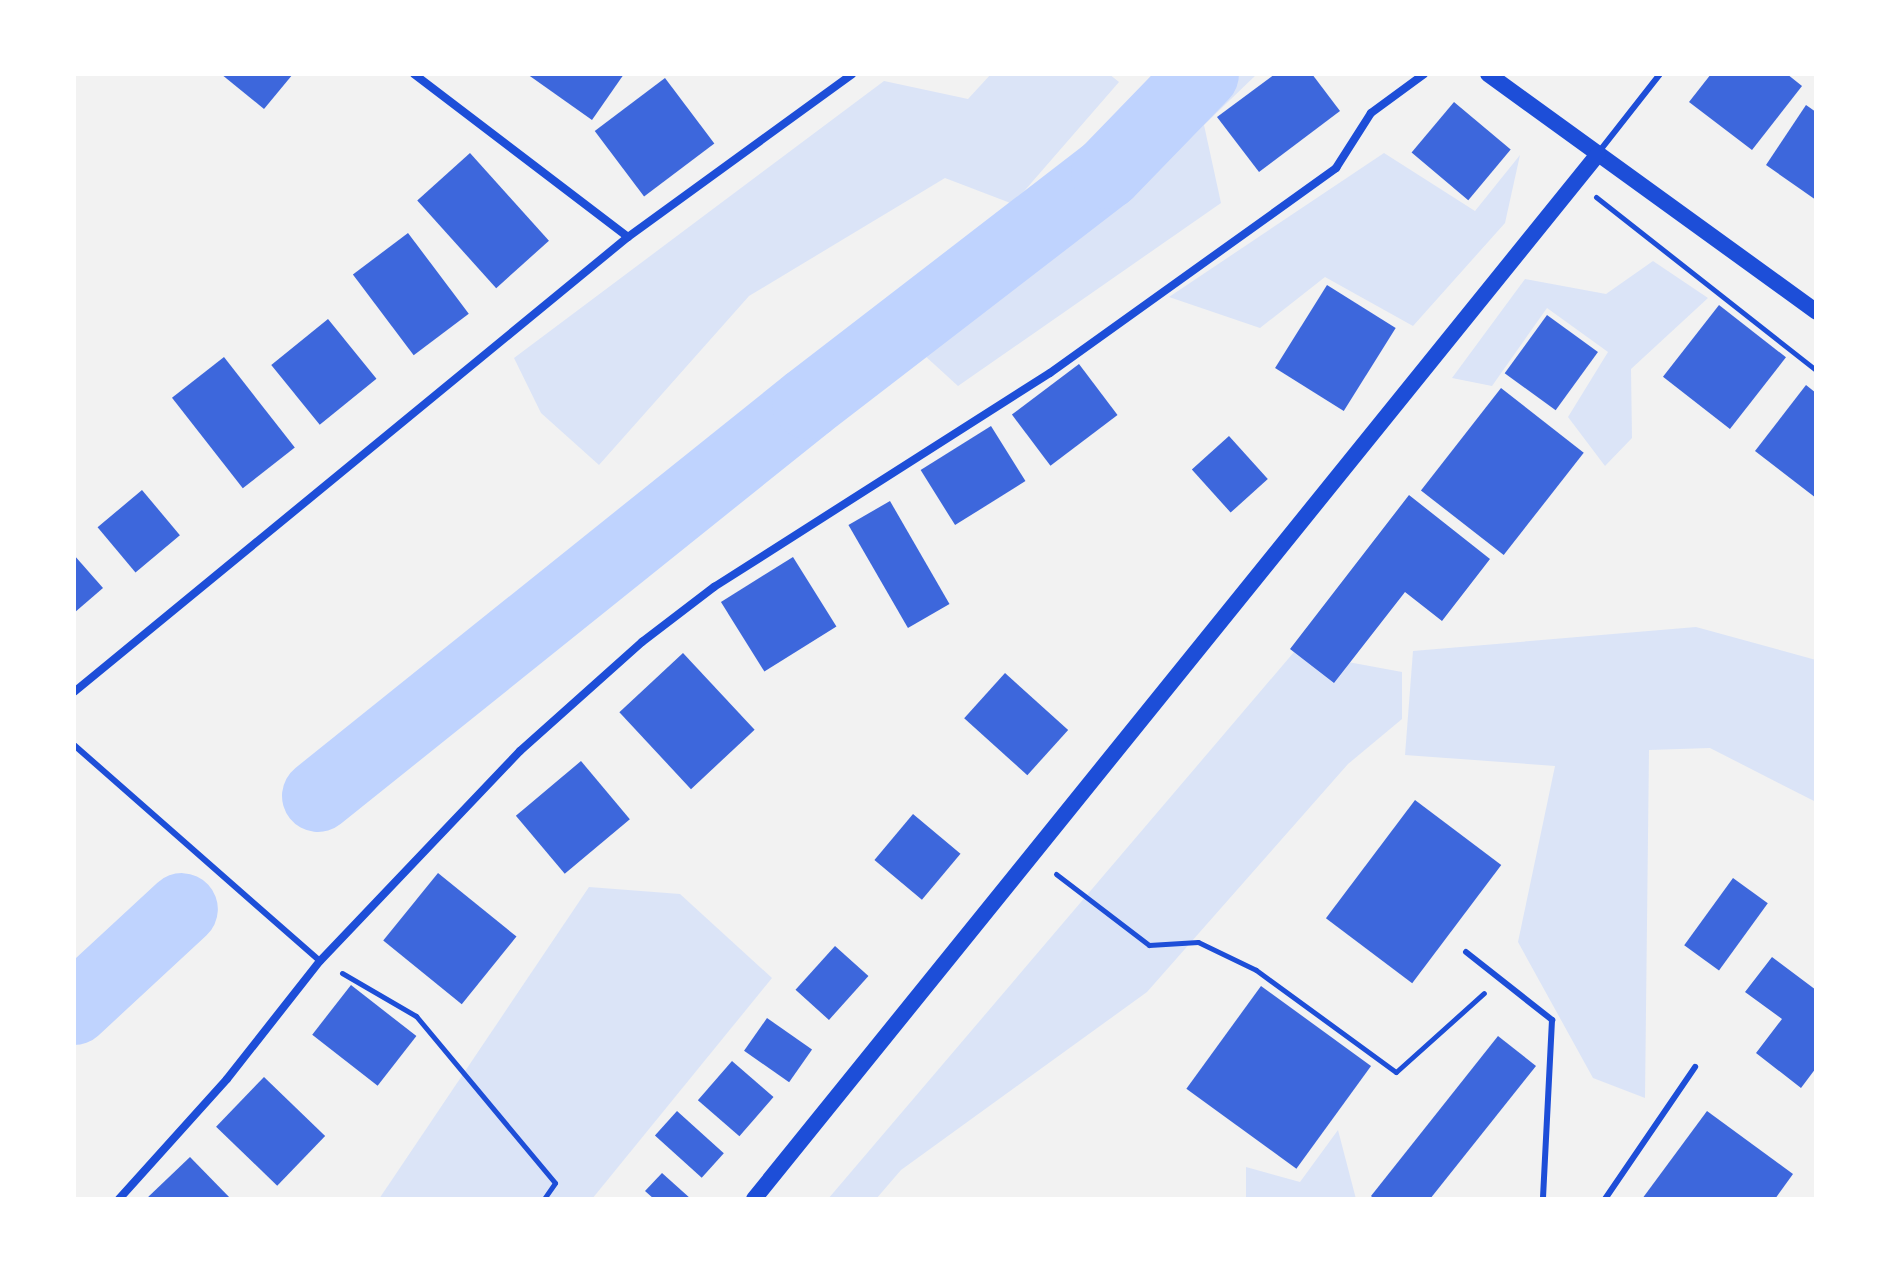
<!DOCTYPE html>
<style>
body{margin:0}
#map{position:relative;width:1890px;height:1273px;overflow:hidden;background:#f2f2f2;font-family:"Fira Sans",sans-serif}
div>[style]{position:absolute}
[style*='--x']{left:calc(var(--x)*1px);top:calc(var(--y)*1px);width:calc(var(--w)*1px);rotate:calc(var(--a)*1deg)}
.green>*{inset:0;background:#dbe4f7}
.river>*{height:72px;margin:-36px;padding:0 36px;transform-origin:36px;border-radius:36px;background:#bfd3fe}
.building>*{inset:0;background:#3d67dc;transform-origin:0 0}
.path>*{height:5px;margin:-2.5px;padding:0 2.5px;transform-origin:2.5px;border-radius:2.5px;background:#1d4ed8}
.service>*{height:6px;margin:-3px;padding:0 3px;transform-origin:3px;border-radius:3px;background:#1d4ed8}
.minor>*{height:8px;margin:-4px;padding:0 4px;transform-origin:4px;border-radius:4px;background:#1d4ed8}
.secondary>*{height:16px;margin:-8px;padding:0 8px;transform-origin:8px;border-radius:8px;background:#1d4ed8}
span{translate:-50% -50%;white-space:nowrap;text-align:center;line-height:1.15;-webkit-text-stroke:6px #fff;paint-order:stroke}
.frame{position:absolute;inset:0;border:76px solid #fff;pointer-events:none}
</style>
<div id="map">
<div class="green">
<i style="clip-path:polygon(991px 74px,1109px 74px,1119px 82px,1013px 204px,945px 178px,749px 296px,599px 465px,541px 413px,514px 358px,884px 81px,968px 99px)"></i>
<i style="clip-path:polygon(1221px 74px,1257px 74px,1204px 125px,1221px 203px,958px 386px,912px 344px,1150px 151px)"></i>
<i style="clip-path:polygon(1384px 153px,1475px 211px,1520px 155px,1505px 223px,1413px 326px,1325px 277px,1260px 328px,1169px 297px)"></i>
<i style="clip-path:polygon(1653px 261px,1708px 298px,1631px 369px,1632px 438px,1605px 466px,1568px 417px,1608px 352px,1547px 308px,1492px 386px,1452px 378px,1525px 279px,1606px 294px)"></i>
<i style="clip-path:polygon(1696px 627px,1816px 660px,1816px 802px,1710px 748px,1649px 750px,1645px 1098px,1593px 1078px,1518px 942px,1555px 766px,1405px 755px,1413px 651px)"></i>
<i style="clip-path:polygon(1294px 652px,1402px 672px,1402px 719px,1348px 764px,1147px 992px,901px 1170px,876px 1199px,828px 1199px)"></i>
<i style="clip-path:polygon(589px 887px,680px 894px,772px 978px,592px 1199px,379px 1199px)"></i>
<i style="clip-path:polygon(1338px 1130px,1356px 1199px,1246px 1199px,1246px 1167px,1300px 1182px)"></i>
</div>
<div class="river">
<i style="--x:318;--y:796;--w:628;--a:-38.73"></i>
<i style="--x:808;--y:403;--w:377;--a:-37.6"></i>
<i style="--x:1107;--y:173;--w:138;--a:-45.9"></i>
<i style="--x:74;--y:1009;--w:147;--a:-42.8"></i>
</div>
<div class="building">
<i style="clip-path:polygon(221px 74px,293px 74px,264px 109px)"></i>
<i style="clip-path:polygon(527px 74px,624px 74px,592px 120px)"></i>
<i style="clip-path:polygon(1275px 74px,1312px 74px,1340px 111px,1259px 172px,1217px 117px)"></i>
<i style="clip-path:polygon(1711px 74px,1787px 74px,1802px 86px,1752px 150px,1689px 102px)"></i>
<i style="left:665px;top:78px;width:82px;height:88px;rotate:53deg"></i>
<i style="left:1454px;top:102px;width:74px;height:66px;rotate:40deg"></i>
<i style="clip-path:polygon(1806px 105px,1816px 112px,1816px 200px,1766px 165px)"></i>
<i style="left:470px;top:153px;width:118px;height:71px;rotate:48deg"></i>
<i style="left:408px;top:233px;width:101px;height:69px;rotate:53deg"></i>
<i style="left:1327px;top:285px;width:81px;height:98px;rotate:32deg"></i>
<i style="left:1719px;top:305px;width:85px;height:91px;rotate:38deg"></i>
<i style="left:1547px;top:315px;width:63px;height:72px;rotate:36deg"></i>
<i style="left:328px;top:319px;width:77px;height:73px;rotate:51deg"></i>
<i style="left:224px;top:357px;width:115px;height:66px;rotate:52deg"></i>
<i style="left:1079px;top:364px;width:64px;height:84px;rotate:53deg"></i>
<i style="clip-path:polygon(1806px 385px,1816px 393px,1816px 498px,1755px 451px)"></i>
<i style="left:1501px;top:388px;width:105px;height:130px;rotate:38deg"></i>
<i style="left:991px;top:426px;width:65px;height:83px;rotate:58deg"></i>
<i style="left:1229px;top:436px;width:58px;height:50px;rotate:48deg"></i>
<i style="left:142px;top:490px;width:59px;height:58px;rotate:50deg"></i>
<i style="clip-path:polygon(1409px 495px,1490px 559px,1442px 621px,1405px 592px,1334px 683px,1290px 649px)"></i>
<i style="left:890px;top:501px;width:119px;height:48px;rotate:60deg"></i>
<i style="clip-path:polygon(74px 555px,103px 588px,74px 613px)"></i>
<i style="left:793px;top:557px;width:82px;height:85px;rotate:58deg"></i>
<i style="left:683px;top:653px;width:105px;height:87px;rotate:47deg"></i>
<i style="left:1005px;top:673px;width:85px;height:61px;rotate:42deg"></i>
<i style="left:581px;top:761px;width:76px;height:85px;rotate:50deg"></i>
<i style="left:1415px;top:800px;width:108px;height:148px;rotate:37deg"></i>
<i style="left:913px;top:814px;width:62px;height:60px;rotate:40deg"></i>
<i style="left:438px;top:873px;width:101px;height:87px;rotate:39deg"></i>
<i style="left:1733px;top:878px;width:43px;height:83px;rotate:36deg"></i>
<i style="left:835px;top:946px;width:45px;height:59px;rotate:42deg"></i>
<i style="clip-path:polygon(1772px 957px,1816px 990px,1816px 1068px,1801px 1088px,1756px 1053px,1782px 1019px,1745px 992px)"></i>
<i style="left:351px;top:985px;width:83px;height:63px;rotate:38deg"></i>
<i style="left:1261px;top:986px;width:136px;height:127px;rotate:36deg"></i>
<i style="left:767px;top:1018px;width:55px;height:40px;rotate:35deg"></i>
<i style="clip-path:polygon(1498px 1036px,1536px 1066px,1430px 1199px,1374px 1199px,1371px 1196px)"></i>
<i style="left:732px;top:1061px;width:55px;height:52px;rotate:41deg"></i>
<i style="left:264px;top:1077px;width:85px;height:69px;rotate:44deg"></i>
<i style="left:677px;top:1111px;width:63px;height:33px;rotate:42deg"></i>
<i style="clip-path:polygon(1707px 1111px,1793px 1174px,1775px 1199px,1642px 1199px)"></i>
<i style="clip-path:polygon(190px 1157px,231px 1199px,146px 1199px)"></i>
<i style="clip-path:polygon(662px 1173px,691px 1199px,654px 1199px,645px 1191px)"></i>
</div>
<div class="path">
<i style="--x:1596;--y:197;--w:280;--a:38.2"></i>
<i style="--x:1056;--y:874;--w:117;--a:37.4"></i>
<i style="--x:1149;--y:945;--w:49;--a:-3.5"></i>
<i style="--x:1198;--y:942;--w:64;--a:25.8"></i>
<i style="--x:1256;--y:970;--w:173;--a:36.1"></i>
<i style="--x:1396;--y:1072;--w:118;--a:-41.9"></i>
<i style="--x:342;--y:973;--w:86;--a:30.2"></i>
<i style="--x:416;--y:1016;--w:217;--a:50.2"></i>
<i style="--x:555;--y:1183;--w:19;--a:125"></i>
</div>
<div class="service">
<i style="--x:1598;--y:153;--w:100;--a:-51.9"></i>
<i style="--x:74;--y:745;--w:327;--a:41.3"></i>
<i style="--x:1466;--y:952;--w:110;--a:38.3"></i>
<i style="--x:1552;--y:1020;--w:179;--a:92.9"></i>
<i style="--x:1605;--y:1199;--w:160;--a:-55.7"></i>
</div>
<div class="minor">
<i style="--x:414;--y:74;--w:269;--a:37.3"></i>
<i style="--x:74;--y:692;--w:717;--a:-39.4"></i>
<i style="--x:628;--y:237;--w:277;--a:-36"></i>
<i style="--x:119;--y:1199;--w:161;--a:-48"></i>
<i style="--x:227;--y:1079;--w:150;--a:-51.8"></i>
<i style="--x:320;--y:961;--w:290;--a:-46.4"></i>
<i style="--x:520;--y:751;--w:164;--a:-41.8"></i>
<i style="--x:642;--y:642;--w:91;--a:-37.4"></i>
<i style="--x:714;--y:587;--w:398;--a:-32.5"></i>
<i style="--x:1050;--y:373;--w:352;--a:-35.6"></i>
<i style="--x:1336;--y:168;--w:65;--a:-57.5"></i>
<i style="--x:1371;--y:113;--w:66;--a:-36.3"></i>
</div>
<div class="secondary">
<i style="--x:1488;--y:74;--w:405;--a:35.9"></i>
<i style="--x:754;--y:1199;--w:1343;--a:-51.07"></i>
</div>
<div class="frame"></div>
</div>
